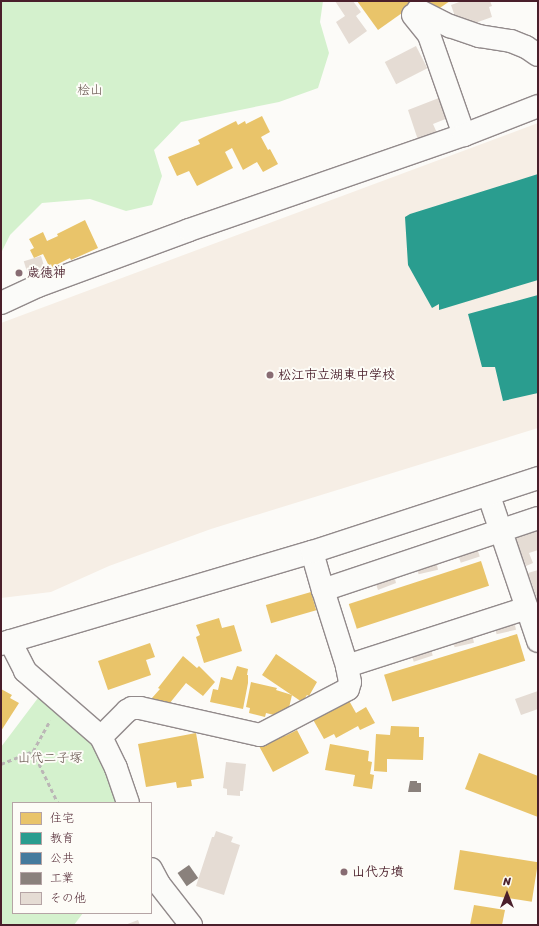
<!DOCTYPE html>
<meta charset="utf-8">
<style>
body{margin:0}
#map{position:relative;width:539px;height:926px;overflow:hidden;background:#fcfbf8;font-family:Sriracha,"Klee One",sans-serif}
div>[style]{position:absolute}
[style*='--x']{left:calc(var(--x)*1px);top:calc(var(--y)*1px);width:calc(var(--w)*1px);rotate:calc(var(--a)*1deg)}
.built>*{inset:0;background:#f6eee5}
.green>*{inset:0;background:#d4f1cd}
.homes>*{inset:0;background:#e9c46a;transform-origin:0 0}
.schools>*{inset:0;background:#2a9d8f}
.public>*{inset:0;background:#457b9d;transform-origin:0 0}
.industry>*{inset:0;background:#8a817c;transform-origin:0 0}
.building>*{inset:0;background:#e5dcd4;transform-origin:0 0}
.path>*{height:2.5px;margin-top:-1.25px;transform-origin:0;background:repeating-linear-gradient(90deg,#bbb6b6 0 4px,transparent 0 7px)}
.roads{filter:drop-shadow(1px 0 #928a8b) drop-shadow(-1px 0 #928a8b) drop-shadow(0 1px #928a8b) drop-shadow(0 -1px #928a8b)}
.minor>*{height:22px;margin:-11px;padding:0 11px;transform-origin:11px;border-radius:11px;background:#fbfbf9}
.dots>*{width:11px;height:11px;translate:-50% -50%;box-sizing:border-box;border:2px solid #fdfcf7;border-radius:50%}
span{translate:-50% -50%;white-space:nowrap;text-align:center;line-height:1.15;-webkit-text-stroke:4px #fdfcf7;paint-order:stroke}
.park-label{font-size:13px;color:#64524b}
.poi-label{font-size:13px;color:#4a1f2b;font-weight:700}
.left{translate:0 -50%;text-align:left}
.frame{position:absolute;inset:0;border:2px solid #4a1f2b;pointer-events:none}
.legend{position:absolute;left:12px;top:802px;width:140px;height:112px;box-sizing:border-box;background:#fdfcf7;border:1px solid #b5a4a5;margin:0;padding:5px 7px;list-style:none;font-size:12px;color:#4a1f2b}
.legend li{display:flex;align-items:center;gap:8px;height:20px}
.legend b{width:20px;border:1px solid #b5a4a5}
.north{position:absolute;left:487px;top:874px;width:40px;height:40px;-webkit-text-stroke:3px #fdfcf7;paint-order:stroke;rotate:0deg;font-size:11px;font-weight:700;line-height:16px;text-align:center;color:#4a1f2b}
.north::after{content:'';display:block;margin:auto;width:14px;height:18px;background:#4a1f2b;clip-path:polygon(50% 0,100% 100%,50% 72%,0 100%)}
</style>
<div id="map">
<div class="built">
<i style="clip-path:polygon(538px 123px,538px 428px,211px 529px,109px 566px,51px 592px,1px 598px,1px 323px)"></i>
</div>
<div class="green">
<i style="clip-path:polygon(1px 1px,323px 1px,320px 22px,329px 53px,318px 88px,279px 102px,181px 122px,154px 150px,162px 176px,152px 205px,126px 211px,90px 199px,42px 203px,10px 235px,1px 253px)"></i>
<i style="clip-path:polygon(41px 694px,100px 743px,124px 803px,13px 803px,13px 913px,83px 913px,74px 925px,1px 925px,1px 747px)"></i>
</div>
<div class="homes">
<i style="clip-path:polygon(357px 1px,419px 1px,378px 30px)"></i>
<i style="clip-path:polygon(426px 1px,450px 1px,434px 12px)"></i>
<i style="clip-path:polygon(262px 116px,270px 132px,261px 137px,268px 150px,270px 149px,278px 164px,263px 172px,257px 162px,243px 170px,232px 148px,225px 152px,233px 168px,197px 186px,189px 171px,177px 176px,168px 157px,200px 144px,198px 140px,236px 121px,238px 125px,245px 121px,246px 124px)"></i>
<i style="clip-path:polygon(85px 220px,98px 248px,71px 260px,70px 258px,52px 267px,51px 264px,49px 266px,43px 254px,34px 258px,30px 250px,34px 248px,29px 239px,43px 232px,47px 241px,58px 236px,57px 234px)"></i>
<i style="left:481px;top:561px;width:26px;height:139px;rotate:72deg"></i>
<i style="left:311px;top:592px;width:19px;height:47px;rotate:74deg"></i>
<i style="clip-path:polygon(219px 618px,222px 628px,234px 625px,242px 651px,204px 663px,196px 637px,200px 635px,196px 625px)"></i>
<i style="left:517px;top:634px;width:28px;height:139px;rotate:73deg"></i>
<i style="clip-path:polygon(150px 643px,155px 657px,146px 660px,151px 675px,108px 690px,98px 661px)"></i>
<i style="clip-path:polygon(276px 654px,317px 682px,309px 696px,307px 695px,302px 702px,262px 675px)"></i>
<i style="clip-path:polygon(183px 656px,197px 668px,199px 666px,215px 682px,203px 696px,186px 683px,165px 709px,152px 698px,160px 689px,158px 688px)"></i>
<i style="clip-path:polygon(237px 666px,248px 669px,247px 675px,248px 675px,248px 683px,243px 709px,210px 702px,213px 689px,218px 690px,221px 677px,232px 680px)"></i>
<i style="clip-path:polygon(251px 682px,277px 688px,276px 690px,292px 695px,288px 712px,282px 717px,266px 713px,265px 717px,249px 713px,250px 708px,246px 707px)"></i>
<i style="clip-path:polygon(1px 689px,12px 695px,10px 698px,19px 703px,1px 731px)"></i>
<i style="clip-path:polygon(347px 697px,356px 713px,366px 707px,375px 723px,360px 730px,358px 726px,336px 738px,334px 734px,324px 739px,311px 716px)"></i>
<i style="clip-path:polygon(391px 726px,419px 727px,419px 737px,424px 737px,423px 760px,387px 759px,387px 772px,374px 771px,376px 734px,390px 735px)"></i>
<i style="clip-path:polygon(297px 730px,309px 753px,273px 772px,259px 746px,284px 733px,285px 736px)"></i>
<i style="clip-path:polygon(196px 733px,204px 778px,191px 780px,192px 786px,177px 788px,176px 782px,146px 787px,138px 744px)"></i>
<i style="clip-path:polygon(330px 744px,369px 751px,368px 761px,372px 762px,370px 774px,374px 775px,372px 789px,353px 786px,355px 775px,325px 770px)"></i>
<i style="clip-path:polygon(479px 753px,538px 776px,538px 817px,465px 789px)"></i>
<i style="left:460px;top:850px;width:79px;height:40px;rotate:9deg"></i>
<i style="clip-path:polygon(474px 905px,505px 910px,502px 925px,470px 925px)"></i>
</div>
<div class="schools">
<i style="clip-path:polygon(538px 174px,538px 280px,439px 310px,439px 304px,432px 308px,408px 265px,405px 217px,410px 214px)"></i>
<i style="clip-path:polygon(538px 295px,538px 393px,503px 401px,495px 367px,482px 367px,468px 314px)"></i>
</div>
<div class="public">
<i style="left:20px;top:269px;width:7px;height:4px;rotate:63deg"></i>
</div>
<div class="industry">
<i style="clip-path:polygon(410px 781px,417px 781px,417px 783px,421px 783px,421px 792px,408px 792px)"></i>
<i style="left:189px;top:865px;width:16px;height:14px;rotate:55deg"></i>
</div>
<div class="building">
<i style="clip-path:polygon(335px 1px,353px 1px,361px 12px,356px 16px,367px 31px,349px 44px,336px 22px,345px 16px)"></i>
<i style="clip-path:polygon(462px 1px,490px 1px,492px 6px,489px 7px,492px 17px,464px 27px,458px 25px,451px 5px)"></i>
<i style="left:416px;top:46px;width:25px;height:35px;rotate:63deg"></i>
<i style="clip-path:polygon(444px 96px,453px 116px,433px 124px,437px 133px,418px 140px,408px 110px)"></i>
<i style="left:41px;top:256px;width:21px;height:18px;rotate:73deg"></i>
<i style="clip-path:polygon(538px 526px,538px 550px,529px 553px,533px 563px,526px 566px,514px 535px)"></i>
<i style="left:477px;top:548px;width:9px;height:20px;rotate:72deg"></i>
<i style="left:436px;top:561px;width:9px;height:20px;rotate:77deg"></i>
<i style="clip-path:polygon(538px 570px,538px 601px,528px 573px)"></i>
<i style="clip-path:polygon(394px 575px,396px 583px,378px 590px,375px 581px)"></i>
<i style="left:514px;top:621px;width:9px;height:20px;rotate:77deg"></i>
<i style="left:472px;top:634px;width:9px;height:20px;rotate:77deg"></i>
<i style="left:430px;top:647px;width:9px;height:20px;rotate:72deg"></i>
<i style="clip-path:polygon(538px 691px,538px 709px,521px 715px,515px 699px)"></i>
<i style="clip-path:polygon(226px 762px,246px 764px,243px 791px,240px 791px,240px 796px,227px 795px,227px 789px,223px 788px)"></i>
<i style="clip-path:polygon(216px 831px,233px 837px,231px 842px,240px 845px,224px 895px,196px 886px,212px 837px,214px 837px)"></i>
<i style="clip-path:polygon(138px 920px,140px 925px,125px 925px)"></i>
</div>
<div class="path">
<i style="--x:33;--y:751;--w:58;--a:64.3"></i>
<i style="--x:1;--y:764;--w:35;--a:-22"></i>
<i style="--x:33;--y:751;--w:35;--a:-61"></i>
</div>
<div class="roads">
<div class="minor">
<i style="--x:418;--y:10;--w:36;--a:27"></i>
<i style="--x:450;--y:26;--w:31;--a:19"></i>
<i style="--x:479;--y:36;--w:32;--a:9"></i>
<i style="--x:511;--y:41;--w:16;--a:22"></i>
<i style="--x:526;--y:47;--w:14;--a:34"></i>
<i style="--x:413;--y:15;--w:26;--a:51"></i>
<i style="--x:429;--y:35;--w:106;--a:70.7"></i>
<i style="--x:1;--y:303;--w:41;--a:-24.7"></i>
<i style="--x:38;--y:286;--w:161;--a:-20.3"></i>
<i style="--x:189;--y:230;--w:291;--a:-19.1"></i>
<i style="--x:464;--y:135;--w:79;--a:-21.4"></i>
<i style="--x:489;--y:496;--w:153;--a:71.3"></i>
<i style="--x:312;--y:552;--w:40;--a:74"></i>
<i style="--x:323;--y:590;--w:227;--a:-18.5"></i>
<i style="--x:323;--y:590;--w:80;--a:72.5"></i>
<i style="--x:347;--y:666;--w:189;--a:-17.9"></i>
<i style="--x:10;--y:641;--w:34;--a:63"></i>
<i style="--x:25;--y:671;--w:101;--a:41"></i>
<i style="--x:101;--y:737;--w:34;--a:64"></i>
<i style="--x:116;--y:768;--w:37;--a:71"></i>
<i style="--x:1;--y:644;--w:324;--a:-16.5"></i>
<i style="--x:312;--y:552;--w:238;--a:-18.1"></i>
<i style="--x:101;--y:737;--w:37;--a:-45"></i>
<i style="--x:127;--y:711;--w:6;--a:-31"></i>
<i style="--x:132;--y:708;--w:8;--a:0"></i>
<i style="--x:140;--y:708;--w:123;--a:12.7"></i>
<i style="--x:260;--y:735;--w:99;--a:-27.6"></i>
<i style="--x:348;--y:689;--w:7;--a:-74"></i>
<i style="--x:350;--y:682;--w:16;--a:-101"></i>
<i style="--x:151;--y:869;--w:17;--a:62"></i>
<i style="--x:159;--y:884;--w:52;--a:52"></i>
</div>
</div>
<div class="dots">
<i style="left:19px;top:273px;background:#886c73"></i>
<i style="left:270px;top:375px;background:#886c73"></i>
<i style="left:344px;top:872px;background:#886c73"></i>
</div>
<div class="park-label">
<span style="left:90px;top:90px">桧山</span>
<span style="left:50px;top:758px">山代二子塚</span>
</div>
<div class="poi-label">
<span class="left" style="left:27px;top:273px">歳徳神</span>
<span class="left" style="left:278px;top:375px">松江市立湖東中学校</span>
<span class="left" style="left:352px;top:872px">山代方墳</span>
</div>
<div class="frame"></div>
<ul class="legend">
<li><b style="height:11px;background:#e9c46a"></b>住宅</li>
<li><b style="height:11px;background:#2a9d8f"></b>教育</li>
<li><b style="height:11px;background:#457b9d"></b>公共</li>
<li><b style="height:11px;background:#8a817c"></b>工業</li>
<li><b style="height:11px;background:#e5dcd4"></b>その他</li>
</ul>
<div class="north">N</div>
</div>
